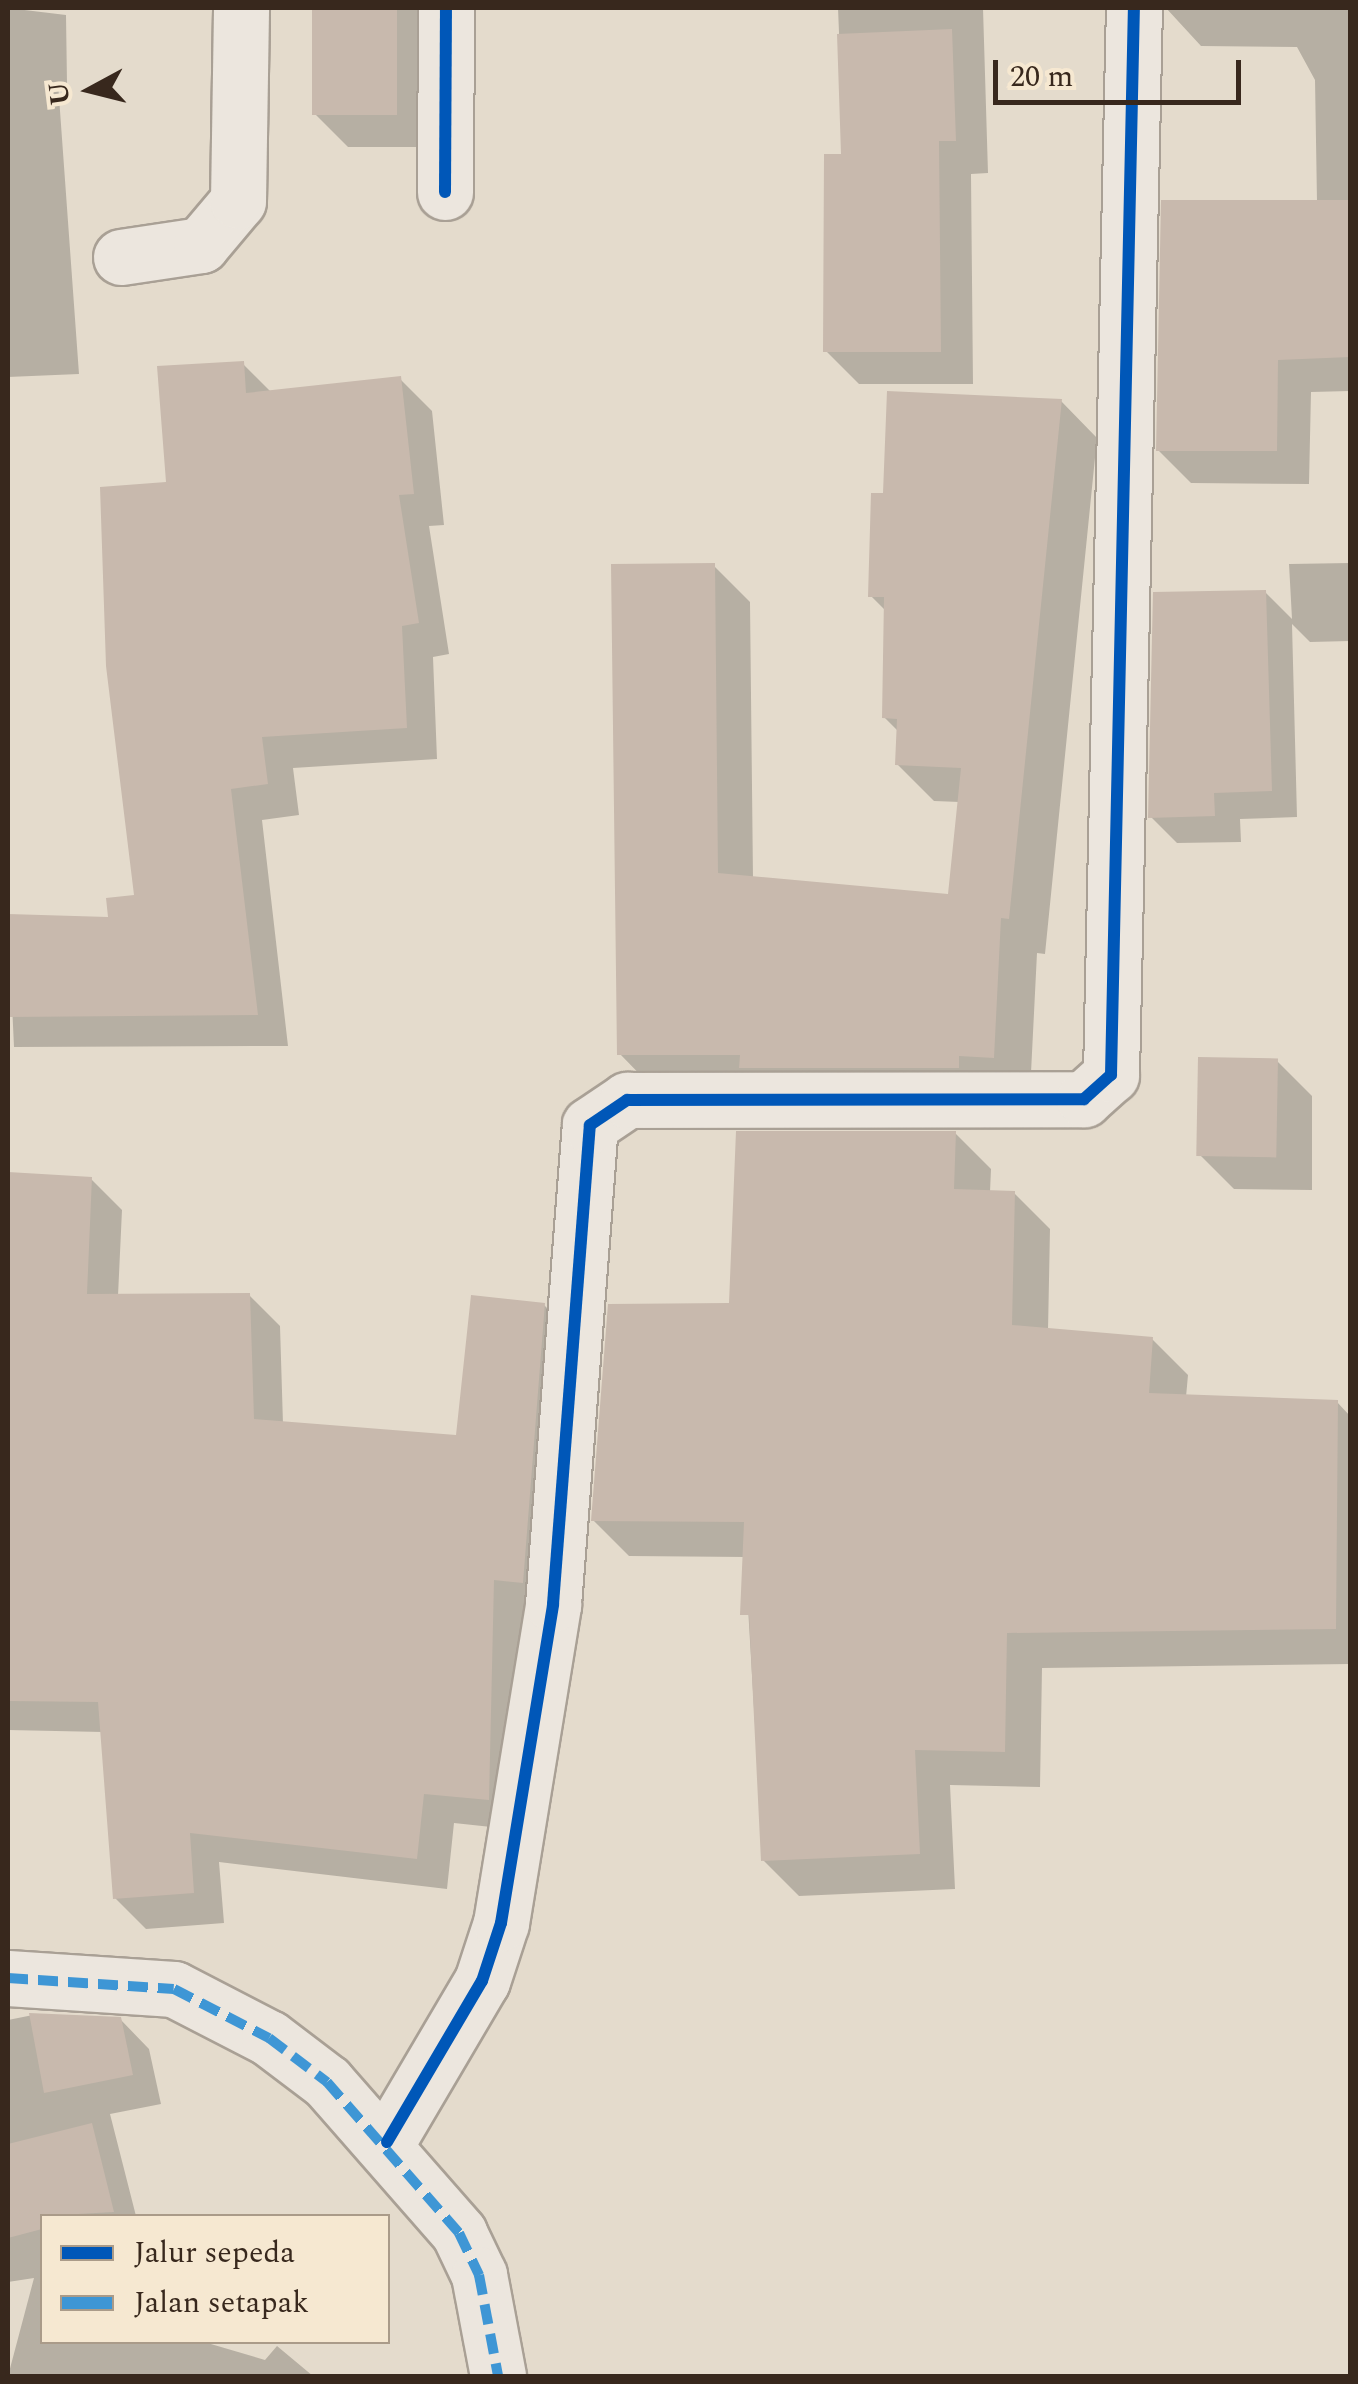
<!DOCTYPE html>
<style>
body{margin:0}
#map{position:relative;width:1358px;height:2384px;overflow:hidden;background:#e4dbcc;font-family:Spectral,serif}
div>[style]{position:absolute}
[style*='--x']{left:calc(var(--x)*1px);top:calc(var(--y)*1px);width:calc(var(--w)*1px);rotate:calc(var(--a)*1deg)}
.shadow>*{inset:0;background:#0003}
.building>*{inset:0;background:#c8b9ad;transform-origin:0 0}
.roads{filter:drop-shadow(2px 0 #a9a095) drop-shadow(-2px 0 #a9a095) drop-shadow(0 2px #a9a095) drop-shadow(0 -2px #a9a095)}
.minor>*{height:55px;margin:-27.5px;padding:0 27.5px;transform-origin:27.5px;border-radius:27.5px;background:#ece6de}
.quiet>*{height:10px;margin-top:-5px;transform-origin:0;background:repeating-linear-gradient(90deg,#3e96d5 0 20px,transparent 0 30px)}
.cycleway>*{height:12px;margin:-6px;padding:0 6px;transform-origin:6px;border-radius:6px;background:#0057b8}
span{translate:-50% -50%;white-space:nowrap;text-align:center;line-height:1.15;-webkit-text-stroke:9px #f6e8d1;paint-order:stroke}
.frame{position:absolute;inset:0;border:10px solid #38281d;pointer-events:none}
.legend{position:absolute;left:40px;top:2214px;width:350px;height:130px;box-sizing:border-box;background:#f6e8d1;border:2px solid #aa9b89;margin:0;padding:12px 18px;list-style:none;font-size:30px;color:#38281d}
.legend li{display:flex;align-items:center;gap:20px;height:50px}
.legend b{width:50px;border:2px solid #aa9b89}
.north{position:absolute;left:40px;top:40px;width:100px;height:100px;-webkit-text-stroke:8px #f6e8d1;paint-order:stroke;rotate:263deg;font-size:28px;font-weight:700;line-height:40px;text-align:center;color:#38281d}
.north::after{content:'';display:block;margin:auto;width:35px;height:45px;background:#38281d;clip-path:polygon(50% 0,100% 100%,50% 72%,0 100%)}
.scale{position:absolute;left:993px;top:60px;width:248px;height:45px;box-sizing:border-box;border:5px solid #38281d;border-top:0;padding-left:12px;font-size:30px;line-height:35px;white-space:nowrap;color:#38281d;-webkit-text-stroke:8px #f6e8d1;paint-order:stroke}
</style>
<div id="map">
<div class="shadow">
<i style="clip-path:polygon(8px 8px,66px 15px,67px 83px,58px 83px,79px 374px,8px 377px)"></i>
<i style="clip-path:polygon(283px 8px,429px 8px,429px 147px,348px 147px,315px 114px,315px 10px)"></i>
<i style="clip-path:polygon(838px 8px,983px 8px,988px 173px,971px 174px,973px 384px,859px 384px,826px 351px,844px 157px)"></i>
<i style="clip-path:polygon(1166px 8px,1350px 8px,1350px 391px,1311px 392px,1309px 484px,1191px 483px,1158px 450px,1317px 202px,1315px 80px,1297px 47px,1201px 46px)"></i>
<i style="clip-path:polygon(243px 364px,272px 393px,400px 379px,432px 411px,444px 525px,429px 526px,449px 654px,433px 657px,437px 759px,293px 768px,299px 815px,262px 820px,288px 1046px,14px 1047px,8px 917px,111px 920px,137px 898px,168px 484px)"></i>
<i style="clip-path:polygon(1061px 401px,1097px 438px,1045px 954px,1037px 953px,1030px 1093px,656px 1091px,620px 1054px,714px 566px,750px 602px,753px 878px,950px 896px,960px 802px,934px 801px,897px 764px,899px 732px,884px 717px,886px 611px,871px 596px,886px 496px)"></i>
<i style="clip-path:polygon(1350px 563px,1350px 641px,1310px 642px,1292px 624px,1297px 817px,1240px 819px,1241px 842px,1177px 843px,1150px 816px,1265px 592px,1292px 619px,1289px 564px)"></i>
<i style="clip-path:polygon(1277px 1061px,1312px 1096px,1312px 1190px,1234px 1189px,1200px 1155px)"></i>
<i style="clip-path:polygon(955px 1133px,991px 1169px,990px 1192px,1014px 1193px,1050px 1229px,1048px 1331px,1152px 1339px,1188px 1375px,1186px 1397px,1337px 1402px,1350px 1416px,1350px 1664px,1042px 1668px,1040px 1787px,950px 1785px,955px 1889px,799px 1896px,763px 1860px,745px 1557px,629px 1556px,593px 1520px,731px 1305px)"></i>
<i style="clip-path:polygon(8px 1175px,91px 1179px,122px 1210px,118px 1296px,249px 1295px,280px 1326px,283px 1424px,459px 1438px,544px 1305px,575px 1336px,553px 1612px,524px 1610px,519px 1830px,454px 1823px,447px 1889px,219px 1862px,224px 1923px,146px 1929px,115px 1898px,103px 1732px,8px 1730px)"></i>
<i style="clip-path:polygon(38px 2014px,120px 2019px,149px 2049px,161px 2104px,110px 2114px,136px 2216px,42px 2216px,42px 2342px,204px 2342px,265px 2360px,277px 2346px,313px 2376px,8px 2376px,34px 2278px,8px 2282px,8px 2020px)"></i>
</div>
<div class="building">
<i style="left:312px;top:8px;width:85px;height:107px"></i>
<i style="clip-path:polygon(952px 29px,956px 141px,939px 141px,941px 352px,823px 352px,824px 154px,841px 154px,837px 34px)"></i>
<i style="clip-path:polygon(1161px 200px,1350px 200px,1350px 357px,1278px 360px,1277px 451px,1156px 451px)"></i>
<i style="clip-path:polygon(244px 361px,246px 393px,401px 376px,414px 494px,399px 495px,419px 623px,402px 626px,407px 728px,262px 737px,268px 784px,231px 789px,258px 1015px,8px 1017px,8px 914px,108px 917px,106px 898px,134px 895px,106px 666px,100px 487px,166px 482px,157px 366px)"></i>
<i style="clip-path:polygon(887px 391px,1062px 399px,1009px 919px,1001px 918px,994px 1058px,959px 1056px,959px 1068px,739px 1068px,740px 1055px,617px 1055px,611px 564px,715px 563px,718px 873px,948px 894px,961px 768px,895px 765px,897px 719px,882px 718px,884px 597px,868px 597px,871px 493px,883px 493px)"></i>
<i style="clip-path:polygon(1266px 590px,1272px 791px,1214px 793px,1215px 816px,1148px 818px,1153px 592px)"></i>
<i style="left:1198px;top:1057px;width:80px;height:99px;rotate:1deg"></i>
<i style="clip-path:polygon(736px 1131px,956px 1131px,954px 1189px,1015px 1191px,1012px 1325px,1153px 1337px,1149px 1393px,1338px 1400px,1336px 1629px,1007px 1633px,1005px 1752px,915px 1750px,920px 1854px,761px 1861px,749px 1615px,740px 1615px,744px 1522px,591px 1521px,608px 1304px,729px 1303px)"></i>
<i style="clip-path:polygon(8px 1172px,92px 1177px,87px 1294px,250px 1293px,254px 1419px,456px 1435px,471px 1295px,545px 1303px,523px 1583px,494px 1580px,489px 1800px,424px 1794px,417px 1859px,190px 1833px,194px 1893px,113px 1899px,98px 1702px,8px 1701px)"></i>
<i style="clip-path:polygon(29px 2013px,121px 2017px,133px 2075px,44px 2093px)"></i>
<i style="clip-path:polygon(92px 2123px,114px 2212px,42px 2216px,42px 2229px,8px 2238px,8px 2144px)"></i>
</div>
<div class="roads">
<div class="minor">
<i style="--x:445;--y:192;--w:184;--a:-89.7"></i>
<i style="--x:121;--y:257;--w:81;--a:-8.5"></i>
<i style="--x:201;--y:245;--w:57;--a:-49.9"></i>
<i style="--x:238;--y:201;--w:193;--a:-89.1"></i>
<i style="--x:8;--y:1978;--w:166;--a:3.8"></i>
<i style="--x:174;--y:1989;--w:107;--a:27.3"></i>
<i style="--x:269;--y:2038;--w:73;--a:37.2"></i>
<i style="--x:327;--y:2082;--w:201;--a:48.8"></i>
<i style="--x:459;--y:2233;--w:47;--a:64.5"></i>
<i style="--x:479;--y:2275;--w:103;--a:79.3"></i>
<i style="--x:387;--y:2142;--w:187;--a:-59.5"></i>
<i style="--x:482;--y:1981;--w:61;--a:-71.9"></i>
<i style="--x:501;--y:1923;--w:323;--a:-80.7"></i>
<i style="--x:553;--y:1604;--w:480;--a:-85.6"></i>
<i style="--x:590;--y:1125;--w:45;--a:-34"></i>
<i style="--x:627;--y:1100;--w:457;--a:-0.1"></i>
<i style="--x:1084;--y:1099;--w:36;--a:-42"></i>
<i style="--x:1111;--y:1075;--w:1067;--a:-88.77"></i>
</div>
</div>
<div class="quiet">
<i style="--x:8;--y:1978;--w:166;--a:3.8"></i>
<i style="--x:174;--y:1989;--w:107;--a:27.3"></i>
<i style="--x:269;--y:2038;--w:73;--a:37.2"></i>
<i style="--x:327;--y:2082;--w:201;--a:48.8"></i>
<i style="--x:459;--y:2233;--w:47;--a:64.5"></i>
<i style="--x:479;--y:2275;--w:103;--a:79.3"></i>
</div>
<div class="cycleway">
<i style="--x:445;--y:192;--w:184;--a:-89.7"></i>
<i style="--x:387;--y:2142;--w:187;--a:-59.5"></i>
<i style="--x:482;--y:1981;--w:61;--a:-71.9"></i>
<i style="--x:501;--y:1923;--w:323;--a:-80.7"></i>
<i style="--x:553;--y:1604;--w:480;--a:-85.6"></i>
<i style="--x:590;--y:1125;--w:45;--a:-34"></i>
<i style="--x:627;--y:1100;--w:457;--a:-0.1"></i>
<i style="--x:1084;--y:1099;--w:36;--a:-42"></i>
<i style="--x:1111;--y:1075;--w:1067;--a:-88.77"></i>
</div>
<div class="frame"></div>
<ul class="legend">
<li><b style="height:12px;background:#0057b8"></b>Jalur sepeda</li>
<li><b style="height:12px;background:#3e96d5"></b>Jalan setapak</li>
</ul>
<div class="north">U</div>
<div class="scale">20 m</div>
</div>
